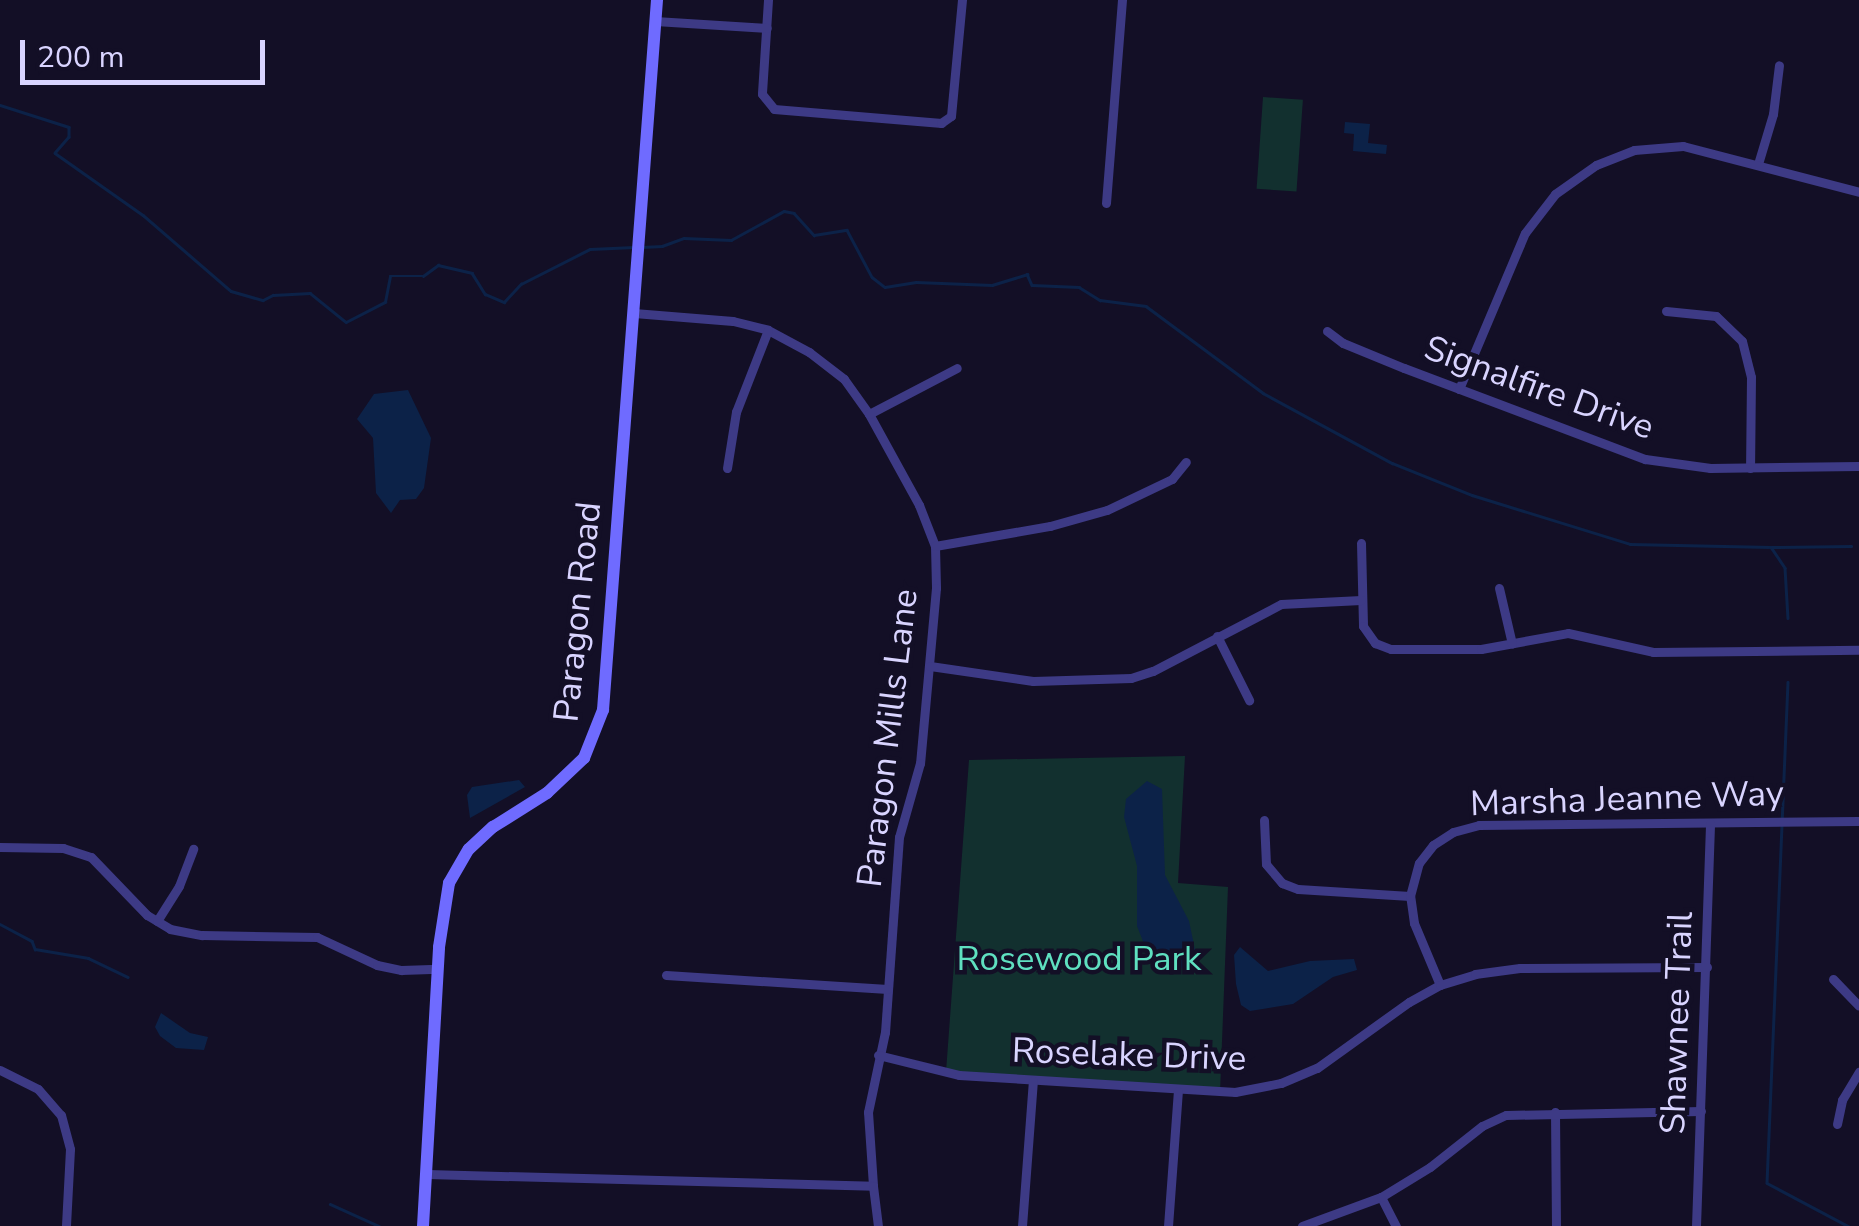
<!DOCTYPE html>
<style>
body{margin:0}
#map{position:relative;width:1859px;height:1226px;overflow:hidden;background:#130f26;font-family:"Nunito Sans",sans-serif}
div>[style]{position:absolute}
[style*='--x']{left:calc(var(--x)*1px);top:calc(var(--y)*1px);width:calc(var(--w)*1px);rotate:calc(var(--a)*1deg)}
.green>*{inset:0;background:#12302f;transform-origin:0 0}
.water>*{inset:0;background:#0c2248}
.stream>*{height:2.5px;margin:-1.25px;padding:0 1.25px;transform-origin:1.25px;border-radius:1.25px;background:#0c2248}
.street>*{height:9px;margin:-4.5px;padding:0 4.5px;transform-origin:4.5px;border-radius:4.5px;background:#3d3a85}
.secondary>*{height:12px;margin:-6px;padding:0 6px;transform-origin:6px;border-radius:6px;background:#6f6bff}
span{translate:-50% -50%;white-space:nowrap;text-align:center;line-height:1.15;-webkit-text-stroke:9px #130f26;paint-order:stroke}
.street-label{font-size:35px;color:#d9d4ff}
.park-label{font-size:35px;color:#5fe0c0}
.scale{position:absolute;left:20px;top:40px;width:245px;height:45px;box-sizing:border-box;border:5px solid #d9d4ff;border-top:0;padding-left:12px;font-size:30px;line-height:35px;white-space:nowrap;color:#d9d4ff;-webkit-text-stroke:8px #130f26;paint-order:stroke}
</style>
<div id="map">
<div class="green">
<i style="left:1263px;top:97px;width:40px;height:92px;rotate:4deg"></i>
<i style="clip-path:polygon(1185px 756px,1178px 883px,1228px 887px,1220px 1093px,946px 1072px,969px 760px)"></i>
</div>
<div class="water">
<i style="clip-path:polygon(1345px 122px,1370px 124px,1368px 143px,1387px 145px,1386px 154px,1353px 151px,1354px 134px,1344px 133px)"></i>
<i style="clip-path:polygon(408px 390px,431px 438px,424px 488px,416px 499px,400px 500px,391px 513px,376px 493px,373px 438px,357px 419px,374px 394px)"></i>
<i style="clip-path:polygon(519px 780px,525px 787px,470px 818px,467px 795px,472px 787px)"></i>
<i style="clip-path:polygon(1147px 781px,1162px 789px,1165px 875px,1189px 921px,1199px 969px,1174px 967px,1146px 949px,1137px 926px,1137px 866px,1124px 817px,1126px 799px)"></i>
<i style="clip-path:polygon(1240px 947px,1268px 971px,1310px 961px,1354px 959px,1357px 970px,1333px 977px,1293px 1004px,1250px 1011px,1241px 1005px,1236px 984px,1234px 955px)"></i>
<i style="clip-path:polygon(161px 1013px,190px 1033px,208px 1037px,204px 1050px,176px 1048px,160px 1036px,155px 1027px)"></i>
</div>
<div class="stream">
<i style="--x:0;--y:105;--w:72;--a:17.7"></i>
<i style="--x:69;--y:127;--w:10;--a:90"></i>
<i style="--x:69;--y:137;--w:21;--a:131"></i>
<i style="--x:55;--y:153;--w:108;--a:35.2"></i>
<i style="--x:143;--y:215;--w:116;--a:40.8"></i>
<i style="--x:231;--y:291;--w:33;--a:16"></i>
<i style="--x:263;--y:300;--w:11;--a:-27"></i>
<i style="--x:273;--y:295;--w:37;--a:-3"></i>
<i style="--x:310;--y:293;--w:46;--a:38.9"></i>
<i style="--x:346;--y:322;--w:44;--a:-27.1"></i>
<i style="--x:385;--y:302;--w:26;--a:-79"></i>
<i style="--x:390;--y:276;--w:33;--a:0"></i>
<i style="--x:423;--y:276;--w:19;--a:-36"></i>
<i style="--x:438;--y:265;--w:35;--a:13"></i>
<i style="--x:472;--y:273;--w:25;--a:58"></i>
<i style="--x:485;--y:294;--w:21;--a:23"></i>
<i style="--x:504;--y:302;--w:25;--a:-47"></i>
<i style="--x:521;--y:284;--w:77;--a:-26.9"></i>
<i style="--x:590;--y:249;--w:44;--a:-2.6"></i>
<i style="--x:642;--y:247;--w:20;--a:-3"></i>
<i style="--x:662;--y:246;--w:23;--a:-20"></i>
<i style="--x:684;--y:238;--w:47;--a:2.4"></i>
<i style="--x:731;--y:240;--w:60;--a:-28.7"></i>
<i style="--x:784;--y:211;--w:10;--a:11"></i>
<i style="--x:794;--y:213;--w:30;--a:48"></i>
<i style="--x:814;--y:235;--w:33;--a:-9"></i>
<i style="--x:847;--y:230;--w:53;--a:62"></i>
<i style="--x:872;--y:277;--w:16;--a:38"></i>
<i style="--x:885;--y:287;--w:31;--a:-9"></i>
<i style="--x:916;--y:282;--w:76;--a:2.3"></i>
<i style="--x:992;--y:285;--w:37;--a:-17"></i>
<i style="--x:1027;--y:274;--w:12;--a:66"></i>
<i style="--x:1032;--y:285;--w:47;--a:2.4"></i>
<i style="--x:1079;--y:287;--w:25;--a:32"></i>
<i style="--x:1100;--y:300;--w:46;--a:7.4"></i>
<i style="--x:1146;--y:306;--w:146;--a:36.6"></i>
<i style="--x:1263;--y:393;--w:147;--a:28.5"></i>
<i style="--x:1392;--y:463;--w:86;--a:21.8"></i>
<i style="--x:1472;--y:495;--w:165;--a:17.2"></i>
<i style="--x:1630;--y:544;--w:141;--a:1.2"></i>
<i style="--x:1771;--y:547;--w:25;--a:56"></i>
<i style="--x:1785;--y:568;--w:50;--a:86.6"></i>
<i style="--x:1772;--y:547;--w:79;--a:-0.7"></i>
<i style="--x:1788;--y:682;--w:501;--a:92.4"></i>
<i style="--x:1767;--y:1183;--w:92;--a:28"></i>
<i style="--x:0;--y:924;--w:36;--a:28"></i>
<i style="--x:32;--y:941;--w:9;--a:69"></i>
<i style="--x:35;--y:949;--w:54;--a:9.6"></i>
<i style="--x:88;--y:958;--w:44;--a:25.4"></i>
<i style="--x:330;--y:1204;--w:54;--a:24.2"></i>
</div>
<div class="street">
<i style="--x:768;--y:0;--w:94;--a:93.7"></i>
<i style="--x:762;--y:94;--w:19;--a:51"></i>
<i style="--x:774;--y:109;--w:168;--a:4.8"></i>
<i style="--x:941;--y:123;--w:12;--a:-35"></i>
<i style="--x:951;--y:116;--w:117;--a:-84.6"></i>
<i style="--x:655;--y:21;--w:112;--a:3.6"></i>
<i style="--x:1758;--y:164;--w:52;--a:-73.3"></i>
<i style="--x:1773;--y:114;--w:49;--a:-83"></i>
<i style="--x:1106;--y:203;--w:204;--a:-85.5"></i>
<i style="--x:1666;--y:311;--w:50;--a:5.7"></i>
<i style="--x:1716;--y:316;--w:36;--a:44"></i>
<i style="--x:1742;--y:341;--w:37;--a:76"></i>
<i style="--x:1751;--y:377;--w:91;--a:90.6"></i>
<i style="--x:634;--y:313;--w:99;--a:4.6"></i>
<i style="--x:733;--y:321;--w:36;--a:14"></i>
<i style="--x:768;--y:330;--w:47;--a:28.2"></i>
<i style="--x:809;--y:352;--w:44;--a:37.6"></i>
<i style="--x:844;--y:379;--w:43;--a:54.5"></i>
<i style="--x:869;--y:414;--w:104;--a:61.2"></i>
<i style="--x:919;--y:505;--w:44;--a:68.7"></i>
<i style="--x:935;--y:546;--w:42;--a:88.6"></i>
<i style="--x:936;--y:588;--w:176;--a:95.2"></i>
<i style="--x:920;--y:763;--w:77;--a:105.8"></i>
<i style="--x:899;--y:837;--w:196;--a:94.1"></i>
<i style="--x:885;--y:1032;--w:82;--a:102"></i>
<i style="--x:868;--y:1112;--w:74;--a:86.1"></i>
<i style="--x:1327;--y:331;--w:20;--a:37"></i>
<i style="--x:1343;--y:343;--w:66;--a:22.3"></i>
<i style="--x:1404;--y:368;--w:258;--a:20.7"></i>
<i style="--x:1645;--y:459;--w:66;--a:7.9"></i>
<i style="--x:1710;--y:468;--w:149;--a:-0.8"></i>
<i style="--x:1459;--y:389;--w:169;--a:-67.1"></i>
<i style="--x:1525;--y:233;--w:49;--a:-52.4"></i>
<i style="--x:1555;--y:194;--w:50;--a:-35.3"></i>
<i style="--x:1596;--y:165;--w:41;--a:-21.5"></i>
<i style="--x:1634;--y:150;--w:49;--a:-4.7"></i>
<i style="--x:1683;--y:146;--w:182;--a:14.6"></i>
<i style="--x:869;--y:414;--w:99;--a:-27.6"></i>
<i style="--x:727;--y:468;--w:57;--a:-80.9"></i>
<i style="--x:736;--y:412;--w:88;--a:-68.7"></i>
<i style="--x:1361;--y:543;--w:83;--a:88.6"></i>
<i style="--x:1363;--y:626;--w:21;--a:55"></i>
<i style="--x:1375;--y:643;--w:17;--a:21"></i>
<i style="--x:1391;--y:649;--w:90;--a:0"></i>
<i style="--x:1481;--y:649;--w:88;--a:-10.4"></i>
<i style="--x:1568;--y:633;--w:87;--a:12.6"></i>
<i style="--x:1653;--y:652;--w:206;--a:-0.6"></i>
<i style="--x:935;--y:546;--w:117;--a:-9.9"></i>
<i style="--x:1050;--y:526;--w:59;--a:-15.7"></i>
<i style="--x:1107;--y:510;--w:72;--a:-25.5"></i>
<i style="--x:1172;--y:479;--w:22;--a:-51"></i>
<i style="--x:1499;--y:588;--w:57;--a:76.9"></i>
<i style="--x:1217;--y:636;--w:72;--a:63.4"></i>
<i style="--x:930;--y:666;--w:104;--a:8.3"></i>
<i style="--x:1033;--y:681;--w:98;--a:-1.8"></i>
<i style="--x:1131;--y:678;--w:23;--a:-18"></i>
<i style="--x:1153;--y:671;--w:144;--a:-27.6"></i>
<i style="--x:1281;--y:604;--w:80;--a:-2.9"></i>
<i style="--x:1264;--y:820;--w:44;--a:87.4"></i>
<i style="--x:1266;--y:864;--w:25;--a:50"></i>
<i style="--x:1282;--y:883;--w:17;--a:21"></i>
<i style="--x:1298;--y:889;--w:112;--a:3.6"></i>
<i style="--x:0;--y:847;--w:63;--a:0.9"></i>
<i style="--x:63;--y:848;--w:29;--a:18"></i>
<i style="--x:91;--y:857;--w:81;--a:46"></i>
<i style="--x:147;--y:915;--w:27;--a:31"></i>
<i style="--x:170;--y:929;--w:33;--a:11"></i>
<i style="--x:202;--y:935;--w:115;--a:1"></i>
<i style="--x:317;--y:937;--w:66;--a:25"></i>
<i style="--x:377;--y:965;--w:25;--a:12"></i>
<i style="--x:401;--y:970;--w:37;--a:-2"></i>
<i style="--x:157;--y:921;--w:41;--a:-57.8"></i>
<i style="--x:179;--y:886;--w:40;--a:-69"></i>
<i style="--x:666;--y:975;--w:222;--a:3.6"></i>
<i style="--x:1833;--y:979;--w:37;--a:46"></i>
<i style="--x:1440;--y:985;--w:67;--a:-112.8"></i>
<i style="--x:1414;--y:923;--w:27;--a:-98"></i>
<i style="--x:1410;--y:896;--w:34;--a:-75"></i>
<i style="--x:1419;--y:863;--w:23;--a:-52"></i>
<i style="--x:1433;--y:845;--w:24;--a:-33"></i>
<i style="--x:1453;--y:832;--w:27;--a:-15"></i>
<i style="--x:1479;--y:825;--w:380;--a:-0.6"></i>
<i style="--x:878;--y:1055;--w:83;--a:13.9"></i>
<i style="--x:959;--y:1075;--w:277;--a:3.5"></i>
<i style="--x:1235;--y:1092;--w:47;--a:-11.1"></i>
<i style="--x:1281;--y:1083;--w:39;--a:-23"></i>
<i style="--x:1317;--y:1068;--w:113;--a:-35.7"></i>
<i style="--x:1409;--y:1002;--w:35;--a:-29"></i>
<i style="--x:1440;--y:985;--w:37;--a:-17"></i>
<i style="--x:1475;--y:974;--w:45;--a:-7.6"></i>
<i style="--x:1520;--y:968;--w:187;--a:-0.3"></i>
<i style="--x:0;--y:1070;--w:42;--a:26.6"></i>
<i style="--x:38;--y:1089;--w:35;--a:49"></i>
<i style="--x:61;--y:1115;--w:35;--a:75"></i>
<i style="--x:70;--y:1149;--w:77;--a:93"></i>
<i style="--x:1555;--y:1112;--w:114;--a:89.5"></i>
<i style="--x:1837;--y:1124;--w:25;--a:-78"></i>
<i style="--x:1842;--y:1100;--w:33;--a:-59"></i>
<i style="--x:427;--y:1174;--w:446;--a:1.5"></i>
<i style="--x:873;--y:1186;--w:40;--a:82.9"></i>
<i style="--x:1381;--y:1197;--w:33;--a:63"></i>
<i style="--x:1022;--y:1226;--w:146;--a:-85.7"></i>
<i style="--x:1168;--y:1226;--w:135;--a:-85.8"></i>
<i style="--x:1302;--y:1226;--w:84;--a:-20.2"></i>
<i style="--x:1381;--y:1197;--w:57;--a:-31.5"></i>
<i style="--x:1430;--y:1167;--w:66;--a:-38.3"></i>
<i style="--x:1482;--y:1126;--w:26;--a:-25"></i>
<i style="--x:1506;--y:1115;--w:195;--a:-1.2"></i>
<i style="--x:1696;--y:1226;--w:403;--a:-88"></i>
</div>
<div class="secondary">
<i style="--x:423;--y:1226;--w:279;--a:-86.7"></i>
<i style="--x:439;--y:947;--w:65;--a:-81.1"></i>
<i style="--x:449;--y:883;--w:39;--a:-60"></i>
<i style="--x:469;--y:849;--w:33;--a:-43"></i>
<i style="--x:493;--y:827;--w:64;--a:-32.2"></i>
<i style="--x:547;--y:793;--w:51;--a:-43.4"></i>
<i style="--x:584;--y:758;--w:52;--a:-68.4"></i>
<i style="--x:603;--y:710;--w:712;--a:-85.65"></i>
</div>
<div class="street-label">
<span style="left:1539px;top:388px;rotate:20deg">Signalfire Drive</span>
<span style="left:578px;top:612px;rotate:-84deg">Paragon Road</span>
<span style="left:888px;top:738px;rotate:-83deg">Paragon Mills Lane</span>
<span style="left:1627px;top:799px;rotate:-2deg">Marsha Jeanne Way</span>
<span style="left:1677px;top:1023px;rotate:-88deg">Shawnee Trail</span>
<span style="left:1129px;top:1055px;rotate:2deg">Roselake Drive</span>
</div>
<div class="park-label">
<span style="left:1079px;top:959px">Rosewood Park</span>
</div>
<div class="scale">200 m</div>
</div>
